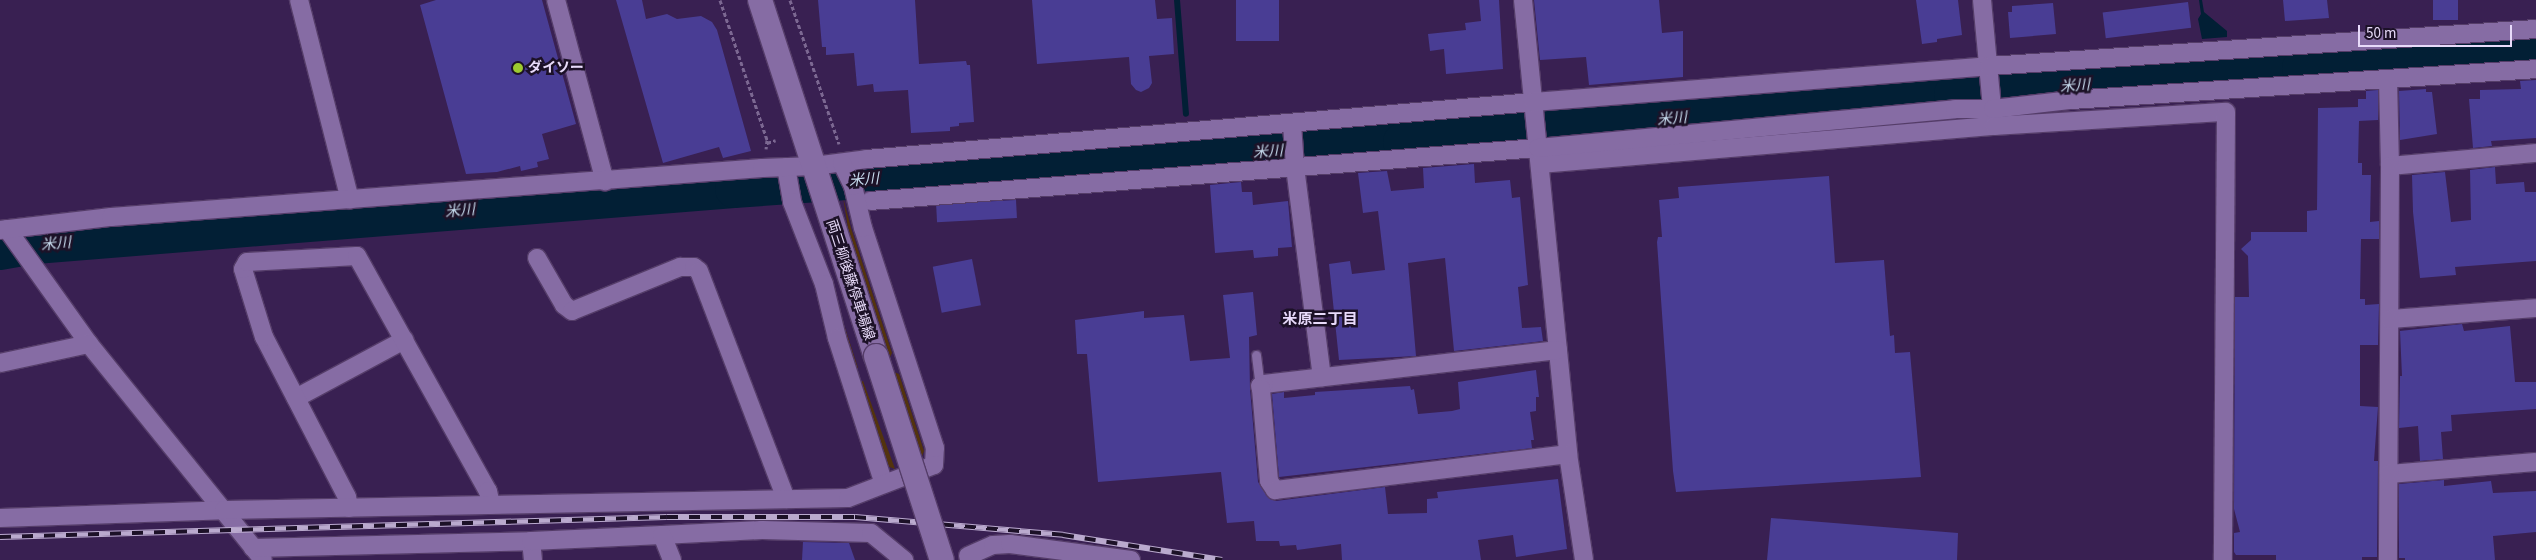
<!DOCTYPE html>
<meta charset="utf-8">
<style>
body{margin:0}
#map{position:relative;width:2536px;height:560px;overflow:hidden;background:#392052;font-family:"Source Sans 3","Noto Sans JP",sans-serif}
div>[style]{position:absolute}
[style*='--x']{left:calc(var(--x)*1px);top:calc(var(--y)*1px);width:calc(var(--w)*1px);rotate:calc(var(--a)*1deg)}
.green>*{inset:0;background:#53330e}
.water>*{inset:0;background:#021f35}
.stream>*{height:6px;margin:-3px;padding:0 3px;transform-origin:3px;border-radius:3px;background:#021f35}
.river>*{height:38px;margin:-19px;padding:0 19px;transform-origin:19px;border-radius:19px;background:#021f35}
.building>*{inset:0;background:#493d94;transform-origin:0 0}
.path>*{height:3px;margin-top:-1.5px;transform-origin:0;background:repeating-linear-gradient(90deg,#7c6892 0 4px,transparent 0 6.5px)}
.roads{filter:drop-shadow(1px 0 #553d69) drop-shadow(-1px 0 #553d69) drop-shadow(0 1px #553d69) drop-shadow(0 -1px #553d69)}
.lane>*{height:9px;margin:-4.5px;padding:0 4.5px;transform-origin:4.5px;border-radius:4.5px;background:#866ca4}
.street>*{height:18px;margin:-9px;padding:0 9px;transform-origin:9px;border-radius:9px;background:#866ca4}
.secondary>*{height:24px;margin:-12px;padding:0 12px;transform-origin:12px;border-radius:12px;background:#866ca4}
.rail>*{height:5.5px;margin-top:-2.75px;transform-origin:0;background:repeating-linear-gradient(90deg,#1c1127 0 11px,#baaace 0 22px);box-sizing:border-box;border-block:1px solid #baaace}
.bridges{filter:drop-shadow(1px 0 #553d69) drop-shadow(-1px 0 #553d69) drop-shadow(0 1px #553d69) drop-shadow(0 -1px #553d69)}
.secondary-bridge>*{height:24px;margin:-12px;padding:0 12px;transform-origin:12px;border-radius:12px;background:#866ca4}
.dots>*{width:14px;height:14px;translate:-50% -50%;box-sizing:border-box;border:2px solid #1c1127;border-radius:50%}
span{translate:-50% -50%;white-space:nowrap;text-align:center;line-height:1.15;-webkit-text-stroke:5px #1c1127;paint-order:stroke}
.poi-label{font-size:14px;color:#e8dbfa;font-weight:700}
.left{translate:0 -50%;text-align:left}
.street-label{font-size:14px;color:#e8dbfa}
.water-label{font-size:15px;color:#c7dbee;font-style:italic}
.neighbourhood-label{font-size:15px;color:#e8dbfa;font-weight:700}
.scale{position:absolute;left:2358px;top:25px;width:154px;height:22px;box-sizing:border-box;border:2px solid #e8dbfa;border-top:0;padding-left:6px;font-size:15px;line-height:18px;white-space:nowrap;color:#e8dbfa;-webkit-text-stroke:4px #1c1127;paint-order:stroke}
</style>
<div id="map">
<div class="green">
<i style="clip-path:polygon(843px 197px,851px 228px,892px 353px,890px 357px,848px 228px)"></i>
<i style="clip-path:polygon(836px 300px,858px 368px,856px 367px,843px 332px)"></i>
<i style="clip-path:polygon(894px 372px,899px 374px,924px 451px,921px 459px)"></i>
<i style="clip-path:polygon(863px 381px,895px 469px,887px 466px,859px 383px)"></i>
</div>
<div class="water">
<i style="clip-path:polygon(2199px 0,2202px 0,2204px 12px,2227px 31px,2227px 37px,2202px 39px,2198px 19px,2201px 14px)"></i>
</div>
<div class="stream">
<i style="--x:1177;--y:0;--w:114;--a:85.5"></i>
</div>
<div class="river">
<i style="--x:0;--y:251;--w:36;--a:-10"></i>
<i style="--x:35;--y:245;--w:701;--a:-4.58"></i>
<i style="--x:734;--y:189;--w:670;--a:-4.02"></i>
<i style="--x:1402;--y:142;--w:553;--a:-4.98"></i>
<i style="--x:1953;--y:94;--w:349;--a:-4.3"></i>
<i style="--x:2301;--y:68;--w:235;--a:-3.7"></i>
</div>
<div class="building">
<i style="clip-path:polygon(436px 0,542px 0,576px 124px,542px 134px,549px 159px,537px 162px,538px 167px,521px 171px,520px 166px,497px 172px,466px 174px,420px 5px)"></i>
<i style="clip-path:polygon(616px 0,642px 0,646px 19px,667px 14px,677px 19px,701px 16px,712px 22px,717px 30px,751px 151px,723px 158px,719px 147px,663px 163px)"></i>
<i style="clip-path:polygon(818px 0,915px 0,919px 64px,966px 61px,967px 65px,970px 65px,974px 122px,959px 123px,959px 126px,950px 127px,950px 131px,911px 133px,908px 90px,874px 92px,873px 84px,857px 86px,854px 53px,826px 55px,826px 47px,822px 47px)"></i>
<i style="clip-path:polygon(1032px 0,1155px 0,1157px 19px,1172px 18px,1174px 54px,1149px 56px,1152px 83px,1149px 88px,1141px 92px,1136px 90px,1131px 84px,1129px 57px,1037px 64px)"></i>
<i style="left:1236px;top:0;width:43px;height:41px"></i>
<i style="clip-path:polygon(1479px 0,1499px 0,1503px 69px,1446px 74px,1444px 49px,1430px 51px,1428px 34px,1466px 30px,1465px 23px,1481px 21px)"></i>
<i style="clip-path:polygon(1534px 0,1659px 0,1662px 33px,1683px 31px,1683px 77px,1589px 85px,1586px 57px,1540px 60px)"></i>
<i style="clip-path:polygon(1916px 0,1958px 0,1962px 35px,1937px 39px,1937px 42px,1922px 44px)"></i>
<i style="clip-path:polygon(2283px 0,2327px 0,2329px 18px,2285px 21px)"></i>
<i style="left:2433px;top:0;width:25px;height:20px"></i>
<i style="left:2188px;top:2px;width:26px;height:86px;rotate:83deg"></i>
<i style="clip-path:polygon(2053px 3px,2056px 34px,2010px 38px,2008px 12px,2012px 12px,2012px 6px)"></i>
<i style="clip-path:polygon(2536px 80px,2536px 138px,2491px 141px,2492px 146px,2473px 148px,2469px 99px,2480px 99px,2480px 90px,2521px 89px,2520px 81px)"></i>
<i style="clip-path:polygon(2426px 89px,2426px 92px,2432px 92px,2437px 134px,2400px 140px,2399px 91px)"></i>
<i style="clip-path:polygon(2378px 90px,2378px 120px,2359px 121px,2358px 163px,2362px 163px,2362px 175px,2371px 175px,2370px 222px,2379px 221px,2379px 239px,2361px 239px,2360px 299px,2365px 299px,2365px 305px,2379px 304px,2378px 345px,2360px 345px,2360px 406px,2378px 407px,2374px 461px,2378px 461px,2377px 557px,2362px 557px,2362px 560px,2276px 560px,2276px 555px,2236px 555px,2234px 552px,2234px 533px,2240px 532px,2234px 509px,2235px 297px,2249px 297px,2248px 256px,2241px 249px,2251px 240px,2251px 232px,2307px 232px,2307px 211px,2317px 210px,2318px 108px,2358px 107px,2358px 99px,2366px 99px,2366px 91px)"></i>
<i style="clip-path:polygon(1474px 164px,1475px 183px,1510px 180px,1512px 198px,1520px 197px,1528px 285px,1518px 287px,1522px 328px,1541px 327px,1543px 341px,1454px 351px,1445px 258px,1408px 263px,1416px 356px,1339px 360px,1329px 264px,1350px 261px,1352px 274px,1385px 270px,1378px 211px,1363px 213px,1358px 173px,1387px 171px,1391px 191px,1424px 188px,1423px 168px)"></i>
<i style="clip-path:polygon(2495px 167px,2496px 184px,2524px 182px,2525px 192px,2536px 192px,2536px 261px,2455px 267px,2456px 275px,2420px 278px,2413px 212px,2412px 175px,2445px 172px,2451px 222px,2471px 220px,2470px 170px)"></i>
<i style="clip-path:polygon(1829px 176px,1835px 263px,1884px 260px,1890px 336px,1894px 335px,1895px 353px,1910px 352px,1921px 477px,1676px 492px,1673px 471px,1657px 242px,1658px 237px,1662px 237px,1659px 200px,1679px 198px,1678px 187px)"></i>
<i style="clip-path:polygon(1241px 182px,1242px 192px,1252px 192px,1253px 205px,1288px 201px,1292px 247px,1278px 248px,1278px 256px,1254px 258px,1253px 250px,1215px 253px,1210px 185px)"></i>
<i style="left:1016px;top:200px;width:18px;height:80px;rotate:87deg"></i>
<i style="left:972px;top:259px;width:47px;height:40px;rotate:79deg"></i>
<i style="clip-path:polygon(1253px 292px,1257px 335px,1249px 337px,1250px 389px,1258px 482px,1270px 499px,1276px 501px,1385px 487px,1388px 514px,1427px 513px,1427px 499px,1438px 498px,1437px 492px,1558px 479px,1567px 549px,1516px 557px,1513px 535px,1478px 540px,1481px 560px,1342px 560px,1341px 544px,1297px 550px,1296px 545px,1280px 546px,1279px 541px,1256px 541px,1254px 521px,1227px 523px,1221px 472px,1098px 482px,1087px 354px,1077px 354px,1075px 320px,1144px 311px,1144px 318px,1184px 315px,1190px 361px,1230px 358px,1223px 295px)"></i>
<i style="clip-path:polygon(2462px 324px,2464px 331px,2510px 326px,2515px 382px,2536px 382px,2536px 409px,2451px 415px,2452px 431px,2441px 432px,2443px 459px,2420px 461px,2418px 426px,2399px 428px,2400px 376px,2402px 376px,2400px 331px)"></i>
<i style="clip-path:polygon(1536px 370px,1539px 397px,1536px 397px,1536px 411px,1530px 412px,1534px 440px,1531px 440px,1532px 448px,1279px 477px,1272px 394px,1284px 392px,1284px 398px,1315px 395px,1315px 392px,1410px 386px,1411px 390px,1414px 389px,1418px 414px,1452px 411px,1460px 409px,1458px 382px)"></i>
<i style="clip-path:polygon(2444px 480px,2444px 486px,2491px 481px,2493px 493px,2536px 491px,2536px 532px,2493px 536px,2495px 560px,2405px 560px,2405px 558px,2399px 558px,2399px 484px)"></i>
<i style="clip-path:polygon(1771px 518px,1958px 533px,1957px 560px,1767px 560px)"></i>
<i style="clip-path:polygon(803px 542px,849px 543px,855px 560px,802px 560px)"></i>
</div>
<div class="path">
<i style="--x:720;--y:0;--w:148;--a:71.4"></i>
<i style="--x:767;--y:140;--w:9;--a:96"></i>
<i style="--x:790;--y:0;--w:152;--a:71.2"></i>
<i style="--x:767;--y:143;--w:9;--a:-18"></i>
</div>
<div class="roads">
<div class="lane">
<i style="--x:1256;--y:355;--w:31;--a:83"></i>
</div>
<div class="street">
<i style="--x:299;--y:0;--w:206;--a:75.7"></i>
<i style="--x:556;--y:0;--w:188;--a:74.9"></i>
<i style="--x:1523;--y:0;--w:456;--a:84.3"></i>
<i style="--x:1568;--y:454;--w:107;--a:81.4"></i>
<i style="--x:1982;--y:0;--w:120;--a:84.7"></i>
<i style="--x:2388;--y:79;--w:87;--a:88.7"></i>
<i style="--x:2390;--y:166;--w:394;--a:90.3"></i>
<i style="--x:1292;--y:124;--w:43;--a:86"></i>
<i style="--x:1295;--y:167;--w:212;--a:82.7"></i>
<i style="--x:1540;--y:164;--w:456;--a:-4.8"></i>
<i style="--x:1994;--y:126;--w:232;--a:-3.5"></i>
<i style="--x:2226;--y:112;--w:448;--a:90.4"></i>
<i style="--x:2390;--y:166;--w:147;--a:-5.1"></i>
<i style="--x:786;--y:167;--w:36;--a:80"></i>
<i style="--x:792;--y:202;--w:88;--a:68.7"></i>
<i style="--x:824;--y:284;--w:56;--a:76.5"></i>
<i style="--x:837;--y:338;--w:153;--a:72.2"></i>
<i style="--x:870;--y:201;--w:670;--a:-4.54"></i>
<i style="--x:1538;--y:148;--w:419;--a:-5.3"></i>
<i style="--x:1955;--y:109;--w:38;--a:0"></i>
<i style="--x:1993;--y:109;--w:79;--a:-6.6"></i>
<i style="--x:2071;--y:100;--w:466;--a:-3.8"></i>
<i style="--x:7;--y:229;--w:141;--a:54.5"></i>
<i style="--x:89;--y:344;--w:277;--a:51.1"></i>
<i style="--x:0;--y:230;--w:112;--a:-6.7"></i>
<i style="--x:111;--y:217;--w:653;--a:-4.3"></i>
<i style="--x:762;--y:168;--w:52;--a:-2.2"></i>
<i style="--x:814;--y:166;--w:53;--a:-7.5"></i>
<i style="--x:867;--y:159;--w:668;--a:-4.89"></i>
<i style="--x:1533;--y:102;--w:457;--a:-4.5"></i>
<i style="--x:1989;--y:66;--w:548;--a:-3.87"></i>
<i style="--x:537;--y:258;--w:54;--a:60.1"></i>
<i style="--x:564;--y:305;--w:10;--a:37"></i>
<i style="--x:572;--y:311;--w:117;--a:-22.2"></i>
<i style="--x:680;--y:267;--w:14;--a:0"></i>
<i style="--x:694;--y:267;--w:6;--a:39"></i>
<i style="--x:699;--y:271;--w:244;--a:69.1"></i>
<i style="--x:2390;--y:319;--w:146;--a:-4.3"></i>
<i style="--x:1558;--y:350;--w:296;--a:173.4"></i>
<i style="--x:1264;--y:384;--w:4;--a:153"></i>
<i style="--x:1260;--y:386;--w:3;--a:72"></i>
<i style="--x:1261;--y:389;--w:92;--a:85"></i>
<i style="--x:1269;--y:481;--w:11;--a:56"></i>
<i style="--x:1275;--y:490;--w:295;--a:-7"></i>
<i style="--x:0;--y:363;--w:91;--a:-12.1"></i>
<i style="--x:296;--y:398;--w:123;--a:-28.2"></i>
<i style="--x:2389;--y:474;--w:147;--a:-4.7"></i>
<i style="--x:349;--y:508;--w:11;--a:-100"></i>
<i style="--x:347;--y:497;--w:180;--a:-117.4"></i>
<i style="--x:264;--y:337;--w:71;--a:-107.2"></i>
<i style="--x:243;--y:269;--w:8;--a:-60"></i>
<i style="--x:247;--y:262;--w:110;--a:-3.1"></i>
<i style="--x:357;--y:256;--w:269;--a:60.9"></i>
<i style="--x:488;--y:491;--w:14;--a:78"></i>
<i style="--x:0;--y:518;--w:224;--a:-2"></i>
<i style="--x:224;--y:510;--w:624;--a:-1.1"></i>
<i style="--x:848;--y:498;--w:92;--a:-21"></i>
<i style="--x:934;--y:465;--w:17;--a:-87"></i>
<i style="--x:935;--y:448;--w:231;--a:-108.1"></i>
<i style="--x:863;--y:228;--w:43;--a:-103.4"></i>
<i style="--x:853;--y:186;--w:25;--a:-116"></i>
<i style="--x:662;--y:535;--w:100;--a:-2.9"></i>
<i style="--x:762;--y:530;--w:109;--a:1.6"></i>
<i style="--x:871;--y:533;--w:43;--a:39.3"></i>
<i style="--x:531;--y:541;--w:19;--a:84"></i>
<i style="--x:253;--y:548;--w:278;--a:-1.4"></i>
<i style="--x:531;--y:541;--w:131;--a:-2.6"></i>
<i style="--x:662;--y:535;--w:27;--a:68"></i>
<i style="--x:968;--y:556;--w:27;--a:-24"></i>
<i style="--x:993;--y:545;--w:17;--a:-3"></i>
<i style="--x:1010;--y:544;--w:122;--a:7.5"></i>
</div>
<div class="secondary">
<i style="--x:760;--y:0;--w:374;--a:72"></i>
</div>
</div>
<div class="rail">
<i style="--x:0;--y:537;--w:667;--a:-1.72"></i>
<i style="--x:667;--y:517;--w:188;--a:0"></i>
<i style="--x:855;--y:517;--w:209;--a:4.9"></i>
<i style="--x:1063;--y:535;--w:161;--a:8.9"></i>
</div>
<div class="bridges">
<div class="secondary-bridge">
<i style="--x:876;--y:356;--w:214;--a:72.1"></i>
</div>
</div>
<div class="dots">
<i style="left:518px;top:68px;background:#9dca30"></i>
</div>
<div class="poi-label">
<span class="left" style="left:528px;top:68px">ダイソー</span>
</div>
<div class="street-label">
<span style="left:850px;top:280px;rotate:72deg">両三柳後藤停車場線</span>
</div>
<div class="water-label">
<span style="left:2075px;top:86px;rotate:-4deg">米川</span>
<span style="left:1672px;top:119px;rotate:-5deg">米川</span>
<span style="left:1268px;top:152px;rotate:-4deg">米川</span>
<span style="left:864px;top:180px;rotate:-4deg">米川</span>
<span style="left:460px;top:211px;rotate:-5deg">米川</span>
<span style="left:56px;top:244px;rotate:-5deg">米川</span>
</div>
<div class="neighbourhood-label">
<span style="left:1320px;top:320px">米原二丁目</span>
</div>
<div class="scale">50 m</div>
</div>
